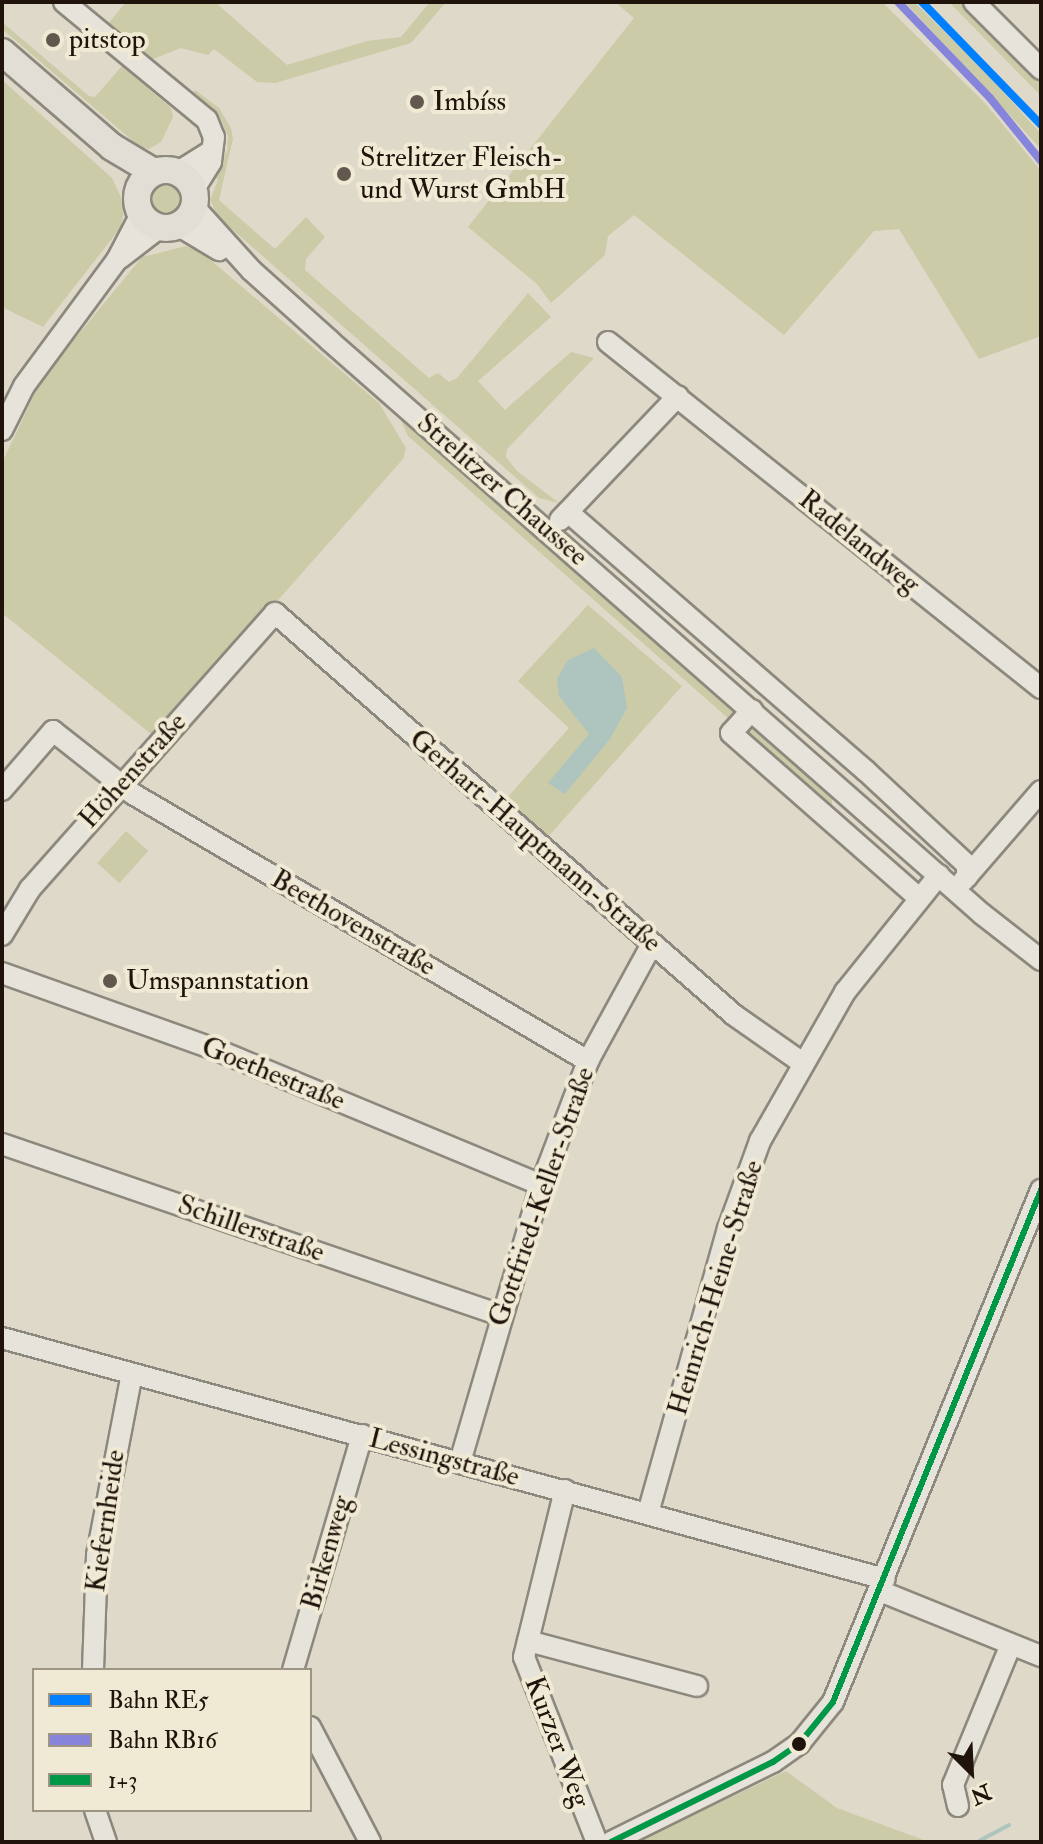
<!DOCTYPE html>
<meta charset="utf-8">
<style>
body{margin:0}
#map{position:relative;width:1043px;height:1844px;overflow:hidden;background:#ded9c8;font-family:"IM FELL Double Pica",serif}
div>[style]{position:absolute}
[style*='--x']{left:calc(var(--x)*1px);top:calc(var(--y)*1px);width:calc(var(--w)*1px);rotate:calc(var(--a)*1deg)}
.green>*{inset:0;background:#cbcba8;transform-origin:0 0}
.round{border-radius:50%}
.water>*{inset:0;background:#aec4be}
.stream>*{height:4px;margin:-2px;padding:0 2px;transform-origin:2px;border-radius:2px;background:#aec4be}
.roads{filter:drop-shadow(2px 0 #8d887d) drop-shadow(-2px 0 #8d887d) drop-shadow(0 2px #8d887d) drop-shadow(0 -2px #8d887d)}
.minor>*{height:20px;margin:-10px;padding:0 10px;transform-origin:10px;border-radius:10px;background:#e6e3db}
.major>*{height:26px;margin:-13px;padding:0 13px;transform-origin:13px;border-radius:13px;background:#e1ded5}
.major>.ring{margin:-13px;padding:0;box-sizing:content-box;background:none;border:26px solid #e1ded5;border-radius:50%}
.bus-1>*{height:6px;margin:-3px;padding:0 3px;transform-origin:3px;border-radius:3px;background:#009847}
.rail-1>*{height:8px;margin:-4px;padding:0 4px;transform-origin:4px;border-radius:4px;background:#0080ff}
.rail-2>*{height:8px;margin:-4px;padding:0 4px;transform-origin:4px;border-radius:4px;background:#8785db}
.dots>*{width:22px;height:22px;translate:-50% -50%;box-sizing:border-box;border:4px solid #f0ead5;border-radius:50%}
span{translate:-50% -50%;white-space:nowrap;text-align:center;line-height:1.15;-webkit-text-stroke:8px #f0ead5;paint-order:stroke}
.poi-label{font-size:28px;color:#20130c}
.left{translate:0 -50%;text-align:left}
.street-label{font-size:28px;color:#20130c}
.frame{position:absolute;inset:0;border:4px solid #20130c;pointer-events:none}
.legend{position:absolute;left:32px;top:1668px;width:280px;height:144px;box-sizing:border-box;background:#f0ead5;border:2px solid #9d9485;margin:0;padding:10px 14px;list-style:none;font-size:24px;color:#20130c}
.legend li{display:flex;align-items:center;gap:16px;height:40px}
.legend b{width:40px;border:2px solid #9d9485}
.north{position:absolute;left:931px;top:1732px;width:80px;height:80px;-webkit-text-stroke:6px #f0ead5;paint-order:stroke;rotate:156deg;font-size:22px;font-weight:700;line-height:32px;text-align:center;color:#20130c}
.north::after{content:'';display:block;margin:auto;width:28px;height:36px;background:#20130c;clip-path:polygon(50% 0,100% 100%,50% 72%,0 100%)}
</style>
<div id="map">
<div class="green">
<i style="clip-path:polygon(126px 2px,215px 2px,287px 65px,367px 41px,401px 37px,430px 2px,446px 2px,411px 43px,275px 83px,257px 82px,214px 49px,208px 55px,181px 48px,148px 61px,108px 24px)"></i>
<i style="clip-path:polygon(615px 2px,882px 2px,985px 103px,1041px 171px,1041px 336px,979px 359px,899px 229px,874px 231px,784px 335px,634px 215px,608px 236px,605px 255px,551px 303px,537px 284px,468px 227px,634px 18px)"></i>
<i style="clip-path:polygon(905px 2px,914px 2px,977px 63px,1041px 134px,1041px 149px)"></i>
<i style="clip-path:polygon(949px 2px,965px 2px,1041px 78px,1041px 96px)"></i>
<i style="clip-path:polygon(2px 22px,89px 96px,95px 97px,122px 66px,171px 108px,173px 117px,161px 142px,149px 149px,140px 147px,2px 29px)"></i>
<i style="clip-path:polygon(2px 80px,112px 178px,125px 206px,121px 227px,43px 327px,2px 307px)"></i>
<i style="clip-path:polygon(195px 90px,219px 108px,231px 128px,233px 139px,219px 200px,275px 249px,306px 217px,325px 237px,306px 259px,305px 270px,429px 378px,438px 373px,449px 382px,457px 378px,528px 293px,551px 317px,478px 381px,505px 410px,571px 352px,594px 358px,507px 449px,506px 457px,517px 471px,559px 503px,539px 498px,218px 217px,210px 200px,218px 180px,212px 173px,227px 151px,228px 136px,221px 120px,191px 96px)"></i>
<i class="round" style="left:149px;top:181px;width:36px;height:36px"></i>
<i style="clip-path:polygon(187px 246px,201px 252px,379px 403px,406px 448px,403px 459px,156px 738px,2px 613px,2px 463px,41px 380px,142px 257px)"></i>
<i style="clip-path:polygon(400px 418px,736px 713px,730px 720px,408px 436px)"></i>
<i style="clip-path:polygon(588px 605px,682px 686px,547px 838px,505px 800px,569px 728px,518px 681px)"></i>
<i style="clip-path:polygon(745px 722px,832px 798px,832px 809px,737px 730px)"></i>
<i style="left:126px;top:831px;width:30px;height:43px;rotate:42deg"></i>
<i style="clip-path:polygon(786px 1771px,837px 1808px,929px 1842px,636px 1842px)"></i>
</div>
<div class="water">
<i style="clip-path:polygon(594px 648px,622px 677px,627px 708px,610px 739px,565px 794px,548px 783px,589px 734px,559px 696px,557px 679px,568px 660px)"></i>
</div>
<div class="stream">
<i style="--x:979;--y:1841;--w:34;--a:-28"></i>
</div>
<div class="roads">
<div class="minor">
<i style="--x:64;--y:2;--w:185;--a:39.5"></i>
<i style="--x:207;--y:120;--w:18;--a:68"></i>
<i style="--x:214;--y:137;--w:25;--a:97"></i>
<i style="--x:211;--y:162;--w:32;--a:122"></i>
<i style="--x:974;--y:2;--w:95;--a:45"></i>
<i style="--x:178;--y:172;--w:40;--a:-32"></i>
<i style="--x:195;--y:208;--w:84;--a:47.9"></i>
<i style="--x:251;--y:270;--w:106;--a:41.9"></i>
<i style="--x:330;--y:341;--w:868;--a:41.31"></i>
<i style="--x:982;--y:914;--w:75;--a:37.9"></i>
<i style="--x:179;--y:226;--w:47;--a:31"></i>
<i style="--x:120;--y:258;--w:49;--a:-37.6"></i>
<i style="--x:608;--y:342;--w:554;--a:38.63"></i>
<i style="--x:2;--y:430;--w:49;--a:-63.4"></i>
<i style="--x:24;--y:386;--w:157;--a:-53.6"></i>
<i style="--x:117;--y:260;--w:52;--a:-62.4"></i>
<i style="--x:568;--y:512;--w:395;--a:41"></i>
<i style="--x:866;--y:771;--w:138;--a:42.9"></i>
<i style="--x:967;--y:865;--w:12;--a:90"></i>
<i style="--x:560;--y:520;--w:171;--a:-46.4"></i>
<i style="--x:752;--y:710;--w:31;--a:132"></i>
<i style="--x:731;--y:733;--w:250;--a:41.3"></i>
<i style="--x:2;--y:790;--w:78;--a:-49.2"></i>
<i style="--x:53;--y:731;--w:102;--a:38.2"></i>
<i style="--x:133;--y:794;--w:528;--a:30.4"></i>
<i style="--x:963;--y:881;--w:119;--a:-49.1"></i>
<i style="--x:2;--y:935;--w:54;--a:-58.7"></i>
<i style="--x:30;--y:889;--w:369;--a:-48.4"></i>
<i style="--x:275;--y:613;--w:610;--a:41.21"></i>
<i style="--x:734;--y:1015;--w:82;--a:35"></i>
<i style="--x:2;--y:973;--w:228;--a:19.7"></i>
<i style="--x:217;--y:1050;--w:351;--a:22.6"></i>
<i style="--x:2;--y:1144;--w:527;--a:18.95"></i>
<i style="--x:2;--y:1338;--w:915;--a:15.27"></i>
<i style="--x:460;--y:1462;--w:289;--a:-73.7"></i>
<i style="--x:541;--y:1185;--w:133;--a:-69.2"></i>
<i style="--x:588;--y:1061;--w:133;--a:-61.3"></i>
<i style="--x:565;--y:1490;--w:172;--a:103.8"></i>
<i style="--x:524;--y:1657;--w:199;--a:68.5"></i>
<i style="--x:648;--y:1513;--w:295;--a:-74.3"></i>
<i style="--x:728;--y:1229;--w:94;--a:-70"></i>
<i style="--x:760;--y:1141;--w:172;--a:-60.3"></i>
<i style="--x:845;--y:992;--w:150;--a:-51.2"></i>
<i style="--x:880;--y:1591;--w:174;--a:22"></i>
<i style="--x:528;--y:1641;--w:175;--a:14.9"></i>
<i style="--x:93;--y:1670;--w:115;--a:-88"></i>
<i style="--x:97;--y:1555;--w:184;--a:-79.1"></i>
<i style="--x:293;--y:1670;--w:245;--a:-73.6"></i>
<i style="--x:310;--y:1727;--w:130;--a:62.4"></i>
<i style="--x:958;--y:1806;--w:22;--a:-103"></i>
<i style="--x:953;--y:1785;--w:152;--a:-67.6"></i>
<i style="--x:95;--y:1810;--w:34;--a:71"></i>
<i style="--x:611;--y:1842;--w:181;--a:-26.3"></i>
<i style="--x:773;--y:1762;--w:32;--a:-35"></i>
<i style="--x:799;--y:1744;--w:54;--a:-51"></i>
<i style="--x:833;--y:1702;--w:553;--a:-67.89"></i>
</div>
<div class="major">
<i style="--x:2;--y:52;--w:145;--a:40.8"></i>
<i style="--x:112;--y:147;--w:49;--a:30.8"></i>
<i class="ring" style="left:137px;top:170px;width:32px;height:32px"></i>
</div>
</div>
<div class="bus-1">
<i style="--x:611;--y:1842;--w:181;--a:-26.3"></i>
<i style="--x:773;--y:1762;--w:32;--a:-35"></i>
<i style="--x:799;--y:1744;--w:54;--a:-51"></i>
<i style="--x:833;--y:1702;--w:553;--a:-67.89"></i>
</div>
<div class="rail-1">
<i style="--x:922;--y:2;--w:171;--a:45.9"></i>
</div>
<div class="rail-2">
<i style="--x:898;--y:2;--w:133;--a:46.2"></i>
<i style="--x:990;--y:98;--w:81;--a:51"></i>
</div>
<div class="dots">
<i style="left:53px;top:40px;background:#62584e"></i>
<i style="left:417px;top:102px;background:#62584e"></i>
<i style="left:344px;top:174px;background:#62584e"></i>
<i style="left:110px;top:981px;background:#62584e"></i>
<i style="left:799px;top:1744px;background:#20130c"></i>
</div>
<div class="poi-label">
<span class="left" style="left:69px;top:40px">pitstop</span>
<span class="left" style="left:433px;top:102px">Imbíss</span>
<span class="left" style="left:360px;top:174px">Strelitzer Fleisch-<br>und Wurst GmbH</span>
<span class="left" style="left:126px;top:981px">Umspannstation</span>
</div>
<div class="street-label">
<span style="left:502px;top:490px;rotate:41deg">Strelitzer Chaussee</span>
<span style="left:859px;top:542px;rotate:39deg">Radelandweg</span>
<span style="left:133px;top:771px;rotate:-48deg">Höhenstraße</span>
<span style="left:535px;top:841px;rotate:41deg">Gerhart-Hauptmann-Straße</span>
<span style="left:353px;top:923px;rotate:30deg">Beethovenstraße</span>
<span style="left:273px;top:1074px;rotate:22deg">Goethestraße</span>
<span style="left:542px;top:1197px;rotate:-71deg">Gottfried-Keller-Straße</span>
<span style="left:251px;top:1229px;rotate:19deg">Schillerstraße</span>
<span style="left:716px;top:1288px;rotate:-73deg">Heinrich-Heine-Straße</span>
<span style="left:444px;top:1458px;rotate:15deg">Lessingstraße</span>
<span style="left:106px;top:1521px;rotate:-82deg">Kiefernheide</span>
<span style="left:327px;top:1553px;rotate:-74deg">Birkenweg</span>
<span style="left:557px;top:1742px;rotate:69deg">Kurzer Weg</span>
</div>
<div class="frame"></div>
<ul class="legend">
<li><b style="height:10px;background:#0080ff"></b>Bahn RE5</li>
<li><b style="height:10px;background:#8785db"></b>Bahn RB16</li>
<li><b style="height:10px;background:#009847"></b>1+3</li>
</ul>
<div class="north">N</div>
</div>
